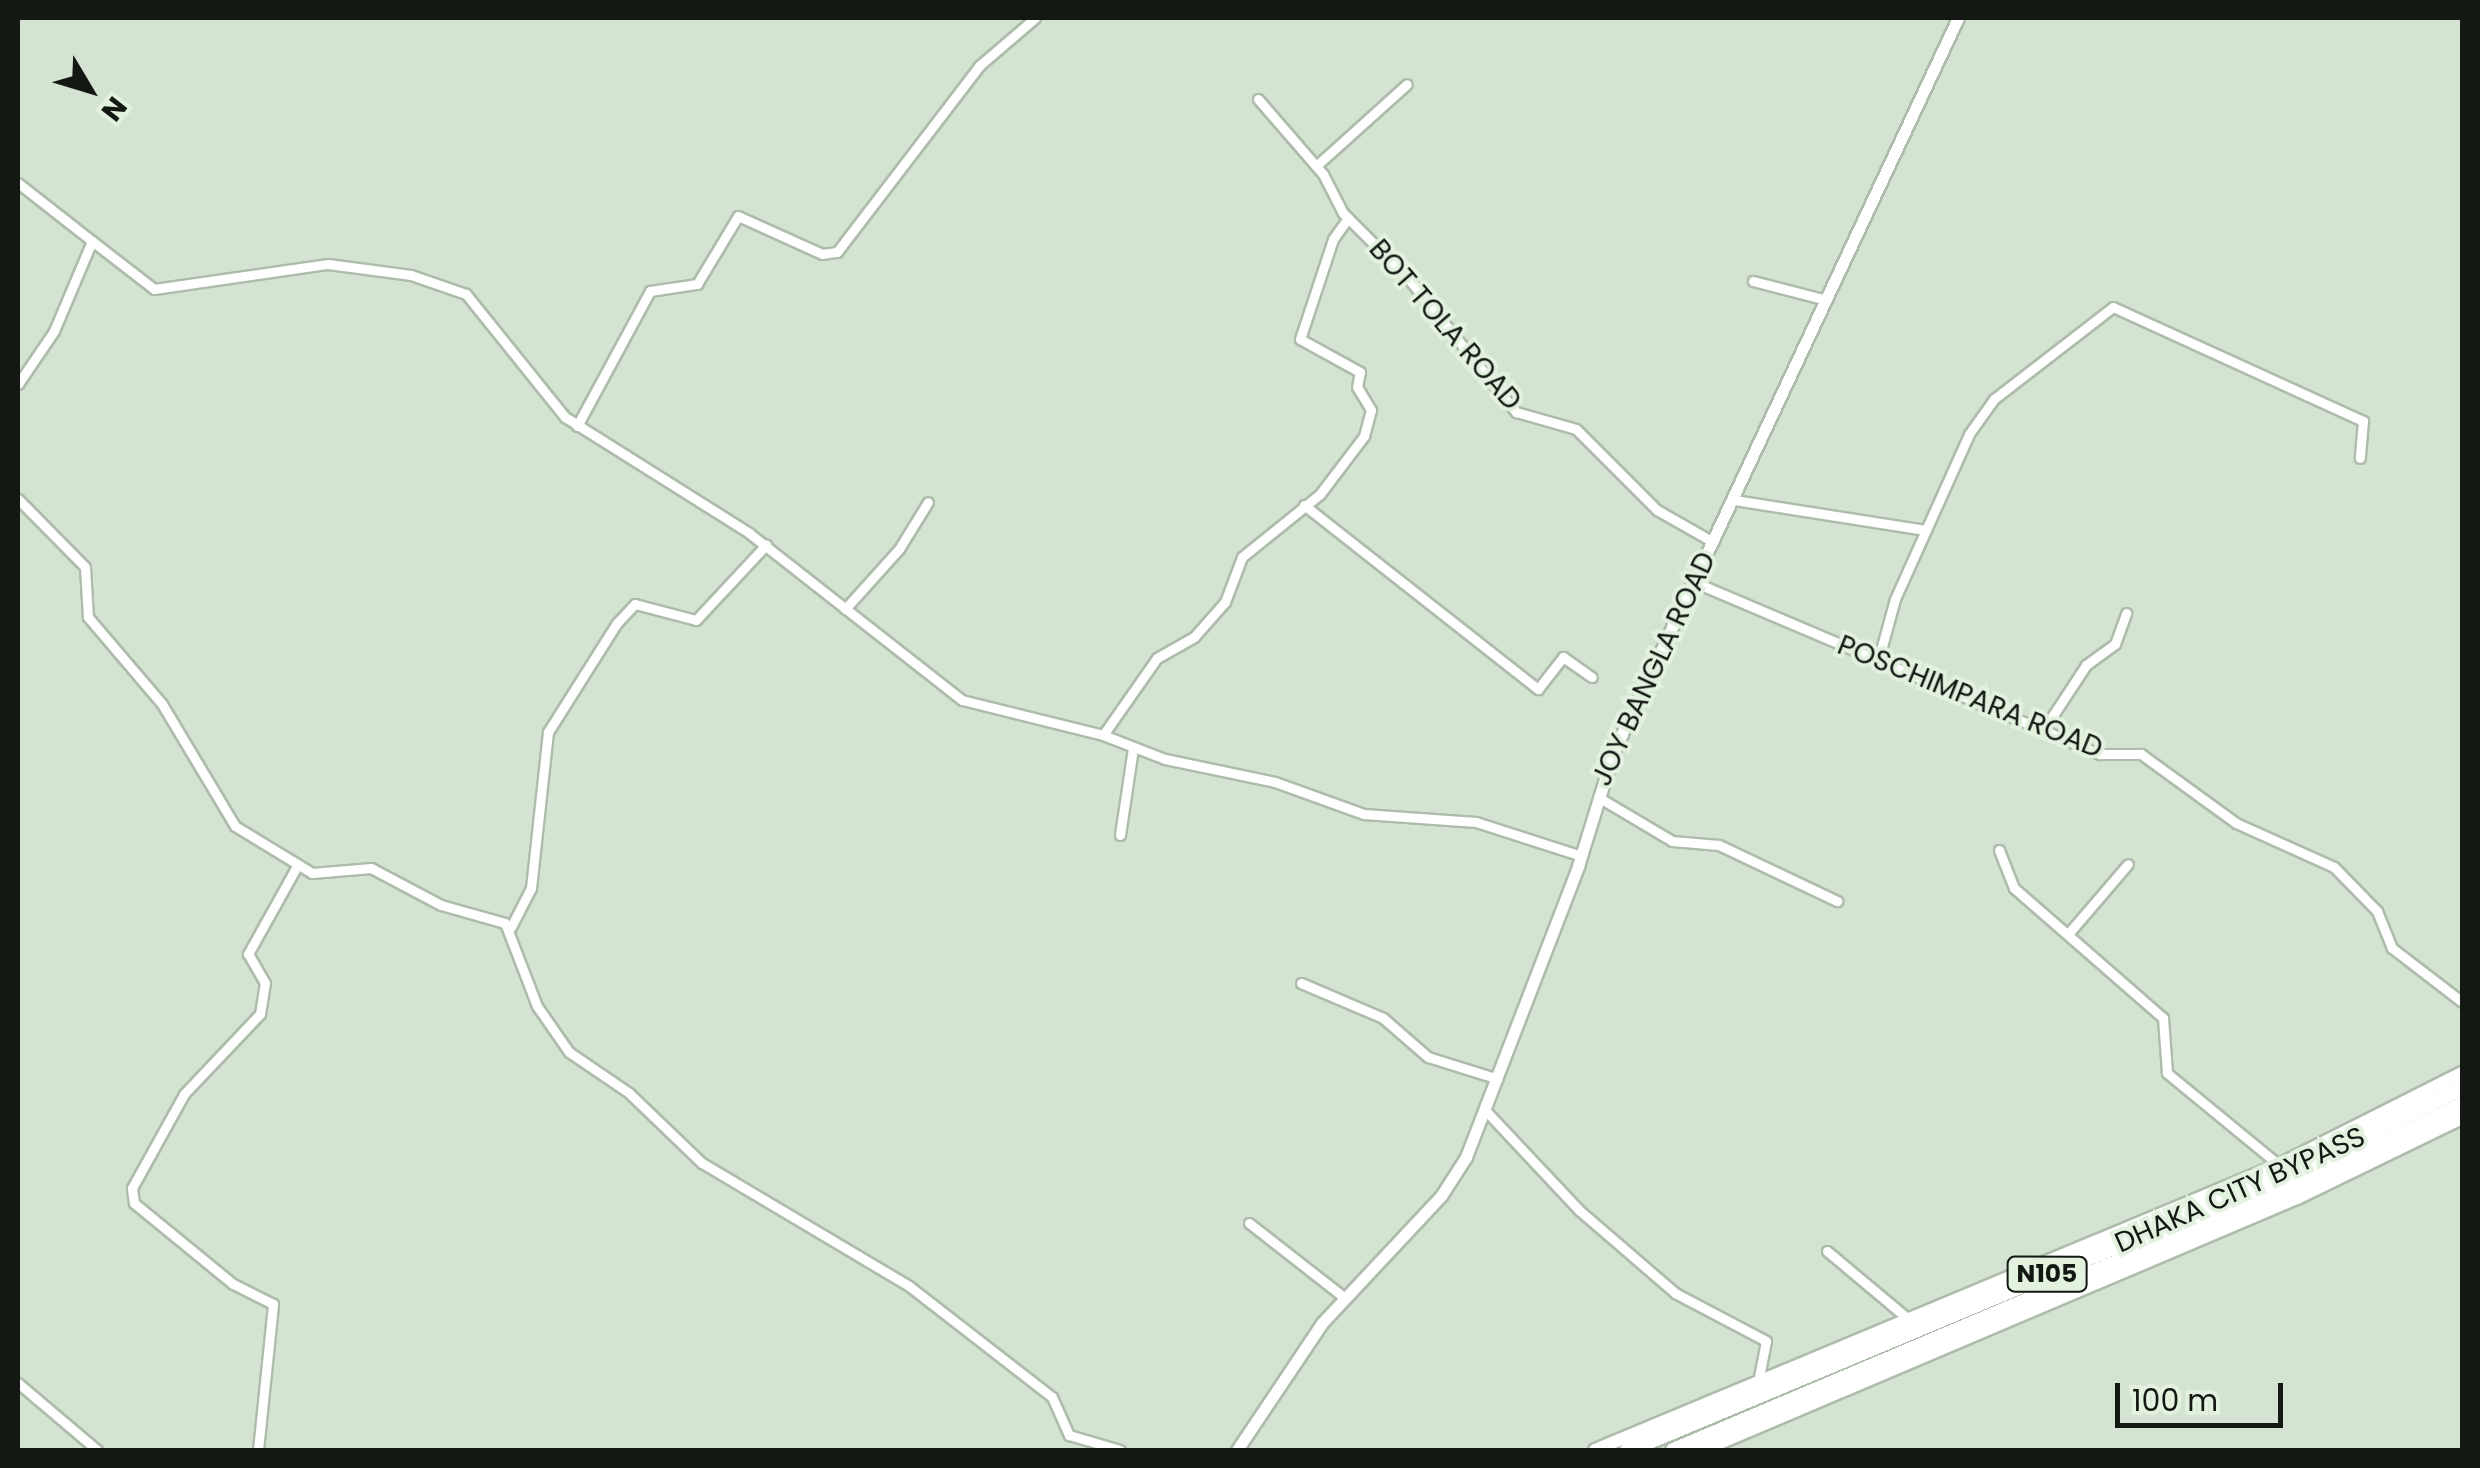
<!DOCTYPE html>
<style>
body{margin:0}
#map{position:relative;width:2480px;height:1468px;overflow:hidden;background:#d5e4d2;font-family:Poppins,sans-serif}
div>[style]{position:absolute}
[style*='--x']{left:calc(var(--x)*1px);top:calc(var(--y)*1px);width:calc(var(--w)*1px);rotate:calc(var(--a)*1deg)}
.roads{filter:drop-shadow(2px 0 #aebdab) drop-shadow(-2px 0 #aebdab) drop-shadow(0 2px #aebdab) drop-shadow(0 -2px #aebdab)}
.minor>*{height:9px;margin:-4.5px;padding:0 4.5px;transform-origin:4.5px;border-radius:4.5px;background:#fff}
.tertiary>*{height:11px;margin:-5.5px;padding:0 5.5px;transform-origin:5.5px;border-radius:5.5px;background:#fff}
.secondary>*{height:12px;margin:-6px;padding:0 6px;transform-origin:6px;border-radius:6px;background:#fff}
.trunk>*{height:15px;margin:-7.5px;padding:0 7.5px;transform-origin:7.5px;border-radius:7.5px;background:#fff}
span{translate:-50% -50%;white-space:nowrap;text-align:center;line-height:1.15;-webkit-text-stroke:8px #e2f2df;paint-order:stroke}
.shield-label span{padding:2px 8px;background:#e2f2df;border:2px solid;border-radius:8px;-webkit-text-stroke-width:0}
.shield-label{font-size:25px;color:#131812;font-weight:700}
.street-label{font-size:28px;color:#131812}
.frame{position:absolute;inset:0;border:20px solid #131812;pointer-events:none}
.north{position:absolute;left:40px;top:40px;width:100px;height:100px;-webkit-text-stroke:8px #e2f2df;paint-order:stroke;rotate:128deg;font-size:28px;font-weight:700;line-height:40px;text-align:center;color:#131812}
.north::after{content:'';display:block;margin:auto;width:35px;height:45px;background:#131812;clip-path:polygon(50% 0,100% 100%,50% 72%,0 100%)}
.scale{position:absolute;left:2115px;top:1383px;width:168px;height:45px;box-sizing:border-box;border:5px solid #131812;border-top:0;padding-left:12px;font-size:30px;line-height:35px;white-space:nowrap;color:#131812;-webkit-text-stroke:8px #e2f2df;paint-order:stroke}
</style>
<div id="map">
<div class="roads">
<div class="minor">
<i style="--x:1258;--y:99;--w:99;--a:49.1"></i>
<i style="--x:1323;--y:174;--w:44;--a:62.9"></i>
<i style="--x:1343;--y:213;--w:91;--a:45"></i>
<i style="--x:1407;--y:277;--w:174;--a:51.1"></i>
<i style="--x:1516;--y:412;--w:62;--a:15.8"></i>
<i style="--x:1576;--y:429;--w:115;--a:45"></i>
<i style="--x:1657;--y:510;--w:64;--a:29.7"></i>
<i style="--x:1316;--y:166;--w:122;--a:-42"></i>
<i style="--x:18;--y:183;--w:94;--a:38.1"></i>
<i style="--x:92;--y:241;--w:98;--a:112.9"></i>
<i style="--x:54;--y:331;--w:64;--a:124.2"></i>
<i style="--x:92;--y:241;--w:78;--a:37.7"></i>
<i style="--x:154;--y:289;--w:176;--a:-8.2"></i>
<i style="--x:328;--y:264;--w:84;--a:7.5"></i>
<i style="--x:411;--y:275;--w:58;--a:19.1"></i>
<i style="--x:466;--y:294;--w:158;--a:51.2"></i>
<i style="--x:565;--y:417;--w:218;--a:32.2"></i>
<i style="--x:749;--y:533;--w:271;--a:38.1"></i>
<i style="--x:962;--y:700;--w:145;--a:13.9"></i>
<i style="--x:1103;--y:735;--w:66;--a:21.2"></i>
<i style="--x:1165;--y:759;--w:112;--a:11.8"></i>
<i style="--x:1275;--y:782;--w:95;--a:19.8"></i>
<i style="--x:1364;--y:814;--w:112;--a:4.1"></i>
<i style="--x:1476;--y:822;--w:111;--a:17.8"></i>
<i style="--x:1753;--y:281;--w:72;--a:14.4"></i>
<i style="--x:577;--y:426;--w:153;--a:-61.6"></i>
<i style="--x:650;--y:291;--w:48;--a:-8.5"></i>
<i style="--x:697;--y:284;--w:79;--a:-58.9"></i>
<i style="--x:738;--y:216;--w:92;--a:24.3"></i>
<i style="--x:822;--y:254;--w:15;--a:-8"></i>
<i style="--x:837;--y:252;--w:234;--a:-52.6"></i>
<i style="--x:979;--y:66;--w:74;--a:-40.6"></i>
<i style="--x:18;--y:499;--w:95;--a:45.4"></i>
<i style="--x:85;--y:567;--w:50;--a:86.6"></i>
<i style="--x:88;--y:617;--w:114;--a:49.6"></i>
<i style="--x:162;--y:704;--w:142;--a:59.1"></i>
<i style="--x:235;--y:826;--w:90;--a:31.4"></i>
<i style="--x:312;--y:873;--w:59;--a:-4.8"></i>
<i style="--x:371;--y:868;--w:79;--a:27.9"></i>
<i style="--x:441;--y:905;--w:66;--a:15.7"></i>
<i style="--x:505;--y:923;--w:89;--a:68.9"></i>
<i style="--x:537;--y:1006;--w:56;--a:55.2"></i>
<i style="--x:569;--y:1052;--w:73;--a:34.3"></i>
<i style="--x:629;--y:1093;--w:101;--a:43.8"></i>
<i style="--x:702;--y:1163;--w:241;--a:30.7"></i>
<i style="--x:909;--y:1286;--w:181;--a:37.8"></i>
<i style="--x:1052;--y:1397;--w:42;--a:65.9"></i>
<i style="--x:1069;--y:1435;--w:53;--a:16.4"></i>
<i style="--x:1734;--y:500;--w:194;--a:8.9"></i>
<i style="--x:1304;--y:505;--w:298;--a:38.2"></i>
<i style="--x:1538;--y:689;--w:41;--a:-52"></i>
<i style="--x:1563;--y:657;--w:35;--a:35"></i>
<i style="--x:1694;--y:582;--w:441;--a:23"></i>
<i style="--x:2100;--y:754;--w:41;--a:0"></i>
<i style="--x:2141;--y:754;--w:117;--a:36"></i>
<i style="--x:2236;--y:823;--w:107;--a:24.2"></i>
<i style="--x:2334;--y:867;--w:62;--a:45.7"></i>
<i style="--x:2377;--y:911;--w:40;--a:68"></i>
<i style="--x:2392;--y:948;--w:88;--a:37.6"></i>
<i style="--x:845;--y:609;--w:81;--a:-48"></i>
<i style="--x:899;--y:549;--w:55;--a:-58.3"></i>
<i style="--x:1878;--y:661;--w:64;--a:-74.7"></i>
<i style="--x:1895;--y:599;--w:181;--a:-65.8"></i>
<i style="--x:1969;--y:434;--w:43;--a:-54.5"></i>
<i style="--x:1994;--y:399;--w:150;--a:-37.7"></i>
<i style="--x:2113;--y:307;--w:275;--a:24.5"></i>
<i style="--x:2363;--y:421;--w:37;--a:95"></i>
<i style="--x:2046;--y:726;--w:73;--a:-56.7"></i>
<i style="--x:2086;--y:665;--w:36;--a:-36"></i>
<i style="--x:2115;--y:644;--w:33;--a:-70"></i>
<i style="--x:1103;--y:735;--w:94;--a:-55"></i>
<i style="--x:1157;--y:658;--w:43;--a:-29.6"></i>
<i style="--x:1194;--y:637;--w:47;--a:-48.5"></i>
<i style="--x:1225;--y:602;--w:48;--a:-69.3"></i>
<i style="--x:1242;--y:557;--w:100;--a:-38.9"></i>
<i style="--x:1320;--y:494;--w:73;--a:-52.8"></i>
<i style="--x:1364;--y:436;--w:27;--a:-75"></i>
<i style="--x:1371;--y:410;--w:27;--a:-121"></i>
<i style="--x:1357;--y:387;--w:15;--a:-79"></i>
<i style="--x:1360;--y:372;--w:68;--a:-151.2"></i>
<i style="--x:1300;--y:339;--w:105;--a:-71.7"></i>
<i style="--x:1333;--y:239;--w:26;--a:-54"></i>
<i style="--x:1598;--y:797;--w:86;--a:30.7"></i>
<i style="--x:1672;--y:841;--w:47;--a:4.9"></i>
<i style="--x:1719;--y:845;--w:131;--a:25.4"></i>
<i style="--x:1120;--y:835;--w:88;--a:-81.5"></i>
<i style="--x:1999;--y:850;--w:41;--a:68.5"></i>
<i style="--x:2014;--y:888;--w:198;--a:41.1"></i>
<i style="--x:2163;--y:1018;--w:55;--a:85.8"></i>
<i style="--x:2167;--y:1073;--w:145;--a:39.4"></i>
<i style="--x:511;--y:927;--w:44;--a:-62.9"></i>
<i style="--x:531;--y:888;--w:157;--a:-83.8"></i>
<i style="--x:548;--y:732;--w:129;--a:-57.7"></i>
<i style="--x:617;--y:623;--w:26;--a:-47"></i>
<i style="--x:635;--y:604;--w:63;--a:14.7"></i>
<i style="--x:696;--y:620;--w:103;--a:-47"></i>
<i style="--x:2068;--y:934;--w:92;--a:-49.4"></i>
<i style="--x:1301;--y:983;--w:89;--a:23.1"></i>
<i style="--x:1383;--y:1018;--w:60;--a:40.9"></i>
<i style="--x:1428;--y:1057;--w:73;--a:17.4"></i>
<i style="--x:1486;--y:1111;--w:136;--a:46.8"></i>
<i style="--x:1579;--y:1210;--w:127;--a:40.8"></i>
<i style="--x:1675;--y:1293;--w:103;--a:27.8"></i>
<i style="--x:1766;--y:1341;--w:42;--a:101"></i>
<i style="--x:1249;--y:1223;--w:122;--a:38"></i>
<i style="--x:1827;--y:1251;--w:104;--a:39.9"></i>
<i style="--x:18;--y:1383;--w:104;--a:40.3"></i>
<i style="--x:258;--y:1450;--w:147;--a:-84.1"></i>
<i style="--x:273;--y:1304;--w:45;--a:-153.4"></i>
<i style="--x:233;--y:1284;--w:128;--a:-140.7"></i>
<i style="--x:134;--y:1203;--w:15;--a:-98"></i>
<i style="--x:132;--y:1188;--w:107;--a:-61"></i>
<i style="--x:184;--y:1094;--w:110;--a:-46.5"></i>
<i style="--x:260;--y:1014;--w:31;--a:-81"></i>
<i style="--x:265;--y:983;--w:34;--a:-120"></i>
<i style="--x:248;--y:954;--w:101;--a:-60.9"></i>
</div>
<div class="tertiary">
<i style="--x:1237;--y:1450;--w:153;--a:-56.2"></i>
<i style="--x:1322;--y:1323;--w:174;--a:-46.9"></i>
<i style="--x:1441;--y:1196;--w:46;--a:-57.3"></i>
<i style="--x:1466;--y:1157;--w:312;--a:-68.9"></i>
<i style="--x:1578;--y:866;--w:118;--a:-72.8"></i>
<i style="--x:1613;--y:753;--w:812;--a:-64.86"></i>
</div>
<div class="secondary">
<i style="--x:1595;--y:1450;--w:741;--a:-22.62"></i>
<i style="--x:2279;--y:1165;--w:205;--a:-26.7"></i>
<i style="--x:1703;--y:1450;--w:645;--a:-22.99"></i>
<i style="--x:2297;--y:1198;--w:183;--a:-25.9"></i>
</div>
<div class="trunk">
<i style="--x:1627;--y:1450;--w:713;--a:-22.68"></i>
<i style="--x:2285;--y:1175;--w:198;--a:-26.4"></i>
<i style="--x:1673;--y:1450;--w:673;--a:-22.99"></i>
<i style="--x:2293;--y:1187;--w:188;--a:-26.2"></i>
</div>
</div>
<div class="shield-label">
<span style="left:2047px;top:1274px">N105</span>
</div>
<div class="street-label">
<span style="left:1445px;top:325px;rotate:49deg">BOT TOLA ROAD</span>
<span style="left:1654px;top:669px;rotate:-65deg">JOY BANGLA ROAD</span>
<span style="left:1970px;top:697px;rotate:22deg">POSCHIMPARA ROAD</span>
<span style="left:2240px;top:1190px;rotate:-24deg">DHAKA CITY BYPASS</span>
</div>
<div class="frame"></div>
<div class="north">N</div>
<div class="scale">100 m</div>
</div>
